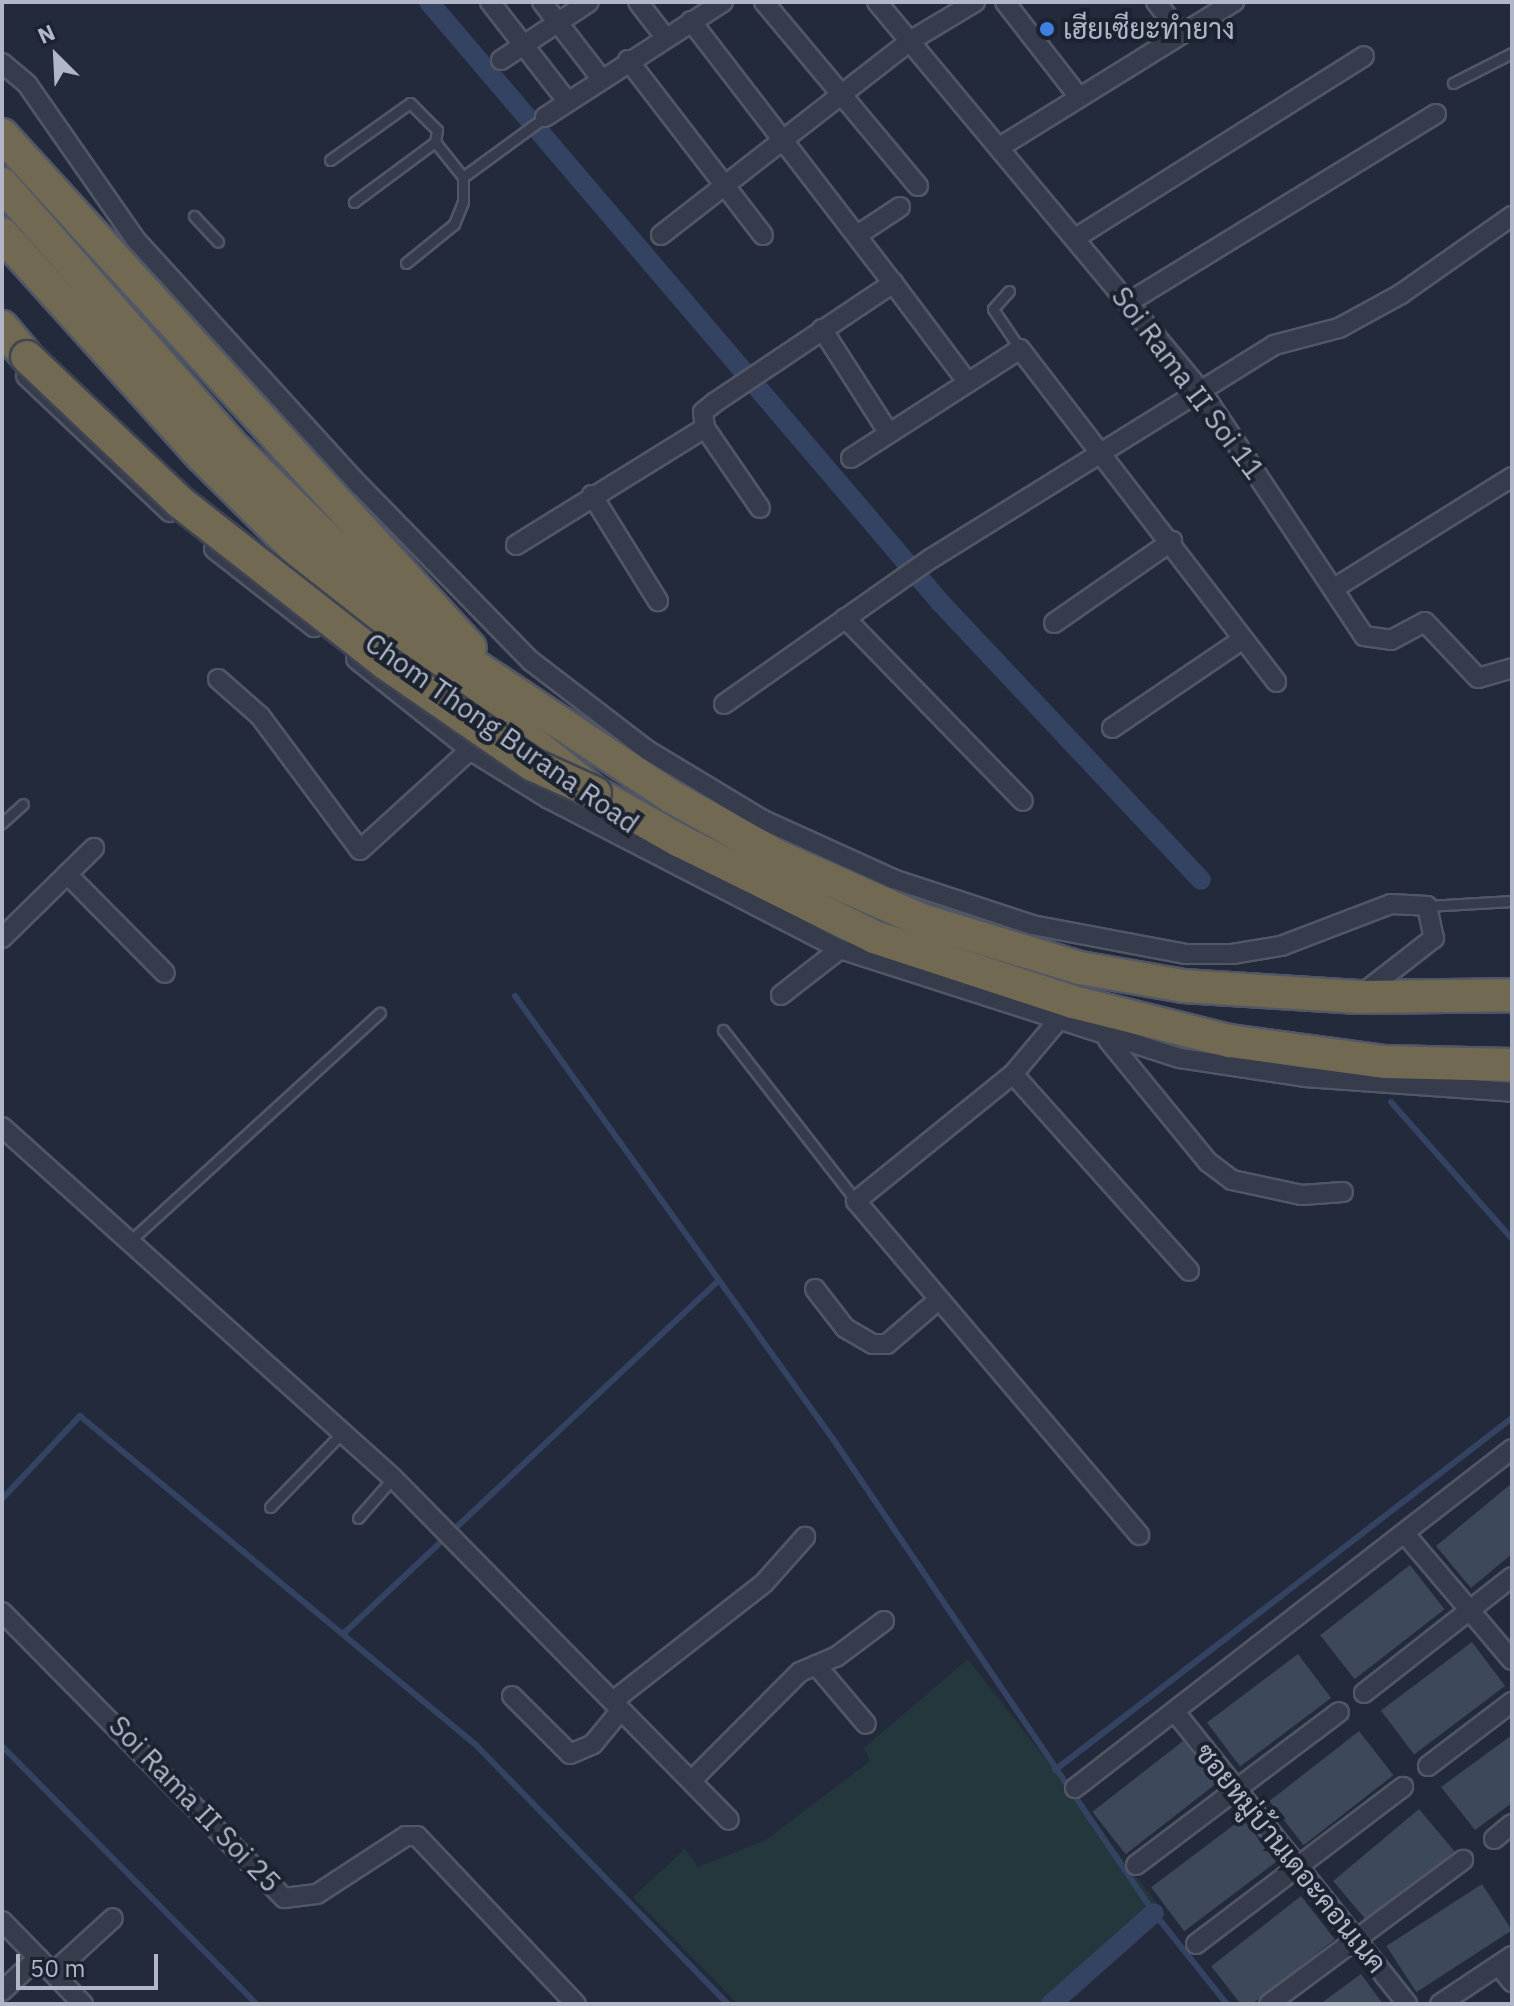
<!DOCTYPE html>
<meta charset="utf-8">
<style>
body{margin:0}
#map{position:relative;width:1514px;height:2006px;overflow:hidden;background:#222a3b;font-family:"IBM Plex Sans",Sarabun,sans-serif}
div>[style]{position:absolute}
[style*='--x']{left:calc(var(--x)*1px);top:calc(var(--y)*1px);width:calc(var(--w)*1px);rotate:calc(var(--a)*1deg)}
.green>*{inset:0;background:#24373c}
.stream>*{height:6px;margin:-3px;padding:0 3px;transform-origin:3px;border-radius:3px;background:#354363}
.canal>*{height:20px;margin:-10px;padding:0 10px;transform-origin:10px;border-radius:10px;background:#354363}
.building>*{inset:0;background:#3e485b;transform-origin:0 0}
.roads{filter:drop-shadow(2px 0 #515766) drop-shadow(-2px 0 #515766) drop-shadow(0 2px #515766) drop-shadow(0 -2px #515766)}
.lane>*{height:9px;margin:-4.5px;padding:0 4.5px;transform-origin:4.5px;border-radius:4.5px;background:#363c4b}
.street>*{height:18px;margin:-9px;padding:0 9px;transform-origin:9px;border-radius:9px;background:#363c4b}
.highway>*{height:32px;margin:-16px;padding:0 16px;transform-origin:16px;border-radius:16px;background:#726952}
.bridges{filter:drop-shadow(2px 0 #3e4453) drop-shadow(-2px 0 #3e4453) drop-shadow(0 2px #3e4453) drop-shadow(0 -2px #3e4453)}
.highway-bridge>*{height:32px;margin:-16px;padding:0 16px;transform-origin:16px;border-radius:16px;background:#726952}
.dots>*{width:22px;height:22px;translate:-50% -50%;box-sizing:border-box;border:4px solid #1b2230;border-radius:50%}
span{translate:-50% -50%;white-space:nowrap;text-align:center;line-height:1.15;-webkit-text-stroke:8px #1b2230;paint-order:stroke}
.poi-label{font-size:28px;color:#b1b7c7}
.left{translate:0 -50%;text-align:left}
.street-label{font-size:28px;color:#b1b7c7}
.frame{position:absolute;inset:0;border:4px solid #b1b7c7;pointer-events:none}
.north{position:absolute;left:16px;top:16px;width:80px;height:80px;-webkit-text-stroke:6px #1b2230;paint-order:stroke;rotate:336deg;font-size:22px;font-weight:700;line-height:32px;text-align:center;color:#b1b7c7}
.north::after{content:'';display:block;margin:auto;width:28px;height:36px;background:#b1b7c7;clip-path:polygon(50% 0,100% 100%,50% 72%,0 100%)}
.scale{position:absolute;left:16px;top:1954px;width:142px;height:36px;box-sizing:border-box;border:4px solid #b1b7c7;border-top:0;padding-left:10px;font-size:24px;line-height:28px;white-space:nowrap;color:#b1b7c7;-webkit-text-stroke:6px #1b2230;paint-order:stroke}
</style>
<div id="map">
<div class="green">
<i style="clip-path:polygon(968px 1659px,1166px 1915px,1064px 2004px,738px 2004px,633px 1897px,685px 1849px,698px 1867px,766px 1840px,870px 1761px,864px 1748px)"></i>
</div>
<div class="stream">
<i style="--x:515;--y:996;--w:545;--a:54.33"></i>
<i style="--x:833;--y:1439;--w:572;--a:55.89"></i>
<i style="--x:1154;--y:1913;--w:117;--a:51.3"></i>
<i style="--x:1391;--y:1102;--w:183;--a:48.5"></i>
<i style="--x:2;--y:1499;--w:114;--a:-46.8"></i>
<i style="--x:80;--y:1416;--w:515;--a:39.72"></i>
<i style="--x:476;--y:1745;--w:361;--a:45.8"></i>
<i style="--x:343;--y:1634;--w:516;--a:-43.27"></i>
<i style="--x:2;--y:1746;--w:362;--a:45.4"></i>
<i style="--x:1055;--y:1770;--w:577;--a:-37.6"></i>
</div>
<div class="canal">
<i style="--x:429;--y:2;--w:788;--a:49.58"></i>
<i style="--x:940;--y:602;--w:381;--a:46.8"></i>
<i style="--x:1051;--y:2004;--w:137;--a:-41.5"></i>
</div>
<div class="building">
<i style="clip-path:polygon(1512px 1483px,1512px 1554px,1471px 1588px,1436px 1546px)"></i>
<i style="left:1410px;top:1565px;width:56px;height:114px;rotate:52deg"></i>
<i style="left:1472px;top:1642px;width:55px;height:114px;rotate:53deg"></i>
<i style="left:1298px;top:1654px;width:55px;height:114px;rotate:53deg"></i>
<i style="left:1359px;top:1731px;width:56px;height:114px;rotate:52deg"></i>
<i style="clip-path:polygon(1512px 1735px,1512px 1803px,1475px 1830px,1441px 1787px)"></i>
<i style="left:1183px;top:1741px;width:54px;height:115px;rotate:52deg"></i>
<i style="left:1419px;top:1809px;width:55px;height:112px;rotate:50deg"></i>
<i style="left:1243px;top:1818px;width:55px;height:115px;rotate:53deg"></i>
<i style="left:1482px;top:1884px;width:55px;height:114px;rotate:57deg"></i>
<i style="left:1301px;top:1896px;width:55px;height:114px;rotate:52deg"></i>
<i style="clip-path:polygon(1361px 1974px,1383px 2004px,1320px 2004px)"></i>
</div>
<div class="roads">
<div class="lane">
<i style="--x:1453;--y:83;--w:66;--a:-27"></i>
<i style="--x:330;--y:160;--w:98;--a:-35.5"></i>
<i style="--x:410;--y:103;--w:38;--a:45"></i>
<i style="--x:437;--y:130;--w:12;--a:99"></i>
<i style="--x:435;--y:142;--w:101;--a:143.5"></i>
<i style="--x:463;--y:177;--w:102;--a:-36.2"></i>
<i style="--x:194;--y:216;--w:35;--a:47"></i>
<i style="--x:406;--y:263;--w:62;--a:-39.1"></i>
<i style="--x:454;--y:224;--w:24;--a:-68"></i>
<i style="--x:463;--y:202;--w:25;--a:-90"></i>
<i style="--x:463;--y:177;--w:45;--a:-128.7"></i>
<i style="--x:1009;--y:291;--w:24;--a:132"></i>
<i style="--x:993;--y:309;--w:48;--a:56"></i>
<i style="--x:2;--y:823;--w:28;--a:-42"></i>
<i style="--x:1427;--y:906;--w:85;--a:-3.4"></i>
<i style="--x:723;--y:1030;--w:217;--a:52.1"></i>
<i style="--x:131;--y:1240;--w:337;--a:-42.4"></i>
<i style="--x:270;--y:1507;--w:105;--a:-45.8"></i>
<i style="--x:358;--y:1518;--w:53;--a:-48.8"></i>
</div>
<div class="street">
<i style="--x:490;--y:2;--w:125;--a:52.1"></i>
<i style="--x:542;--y:2;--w:95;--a:52.3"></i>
<i style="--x:638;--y:2;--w:44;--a:52.4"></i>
<i style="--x:764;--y:2;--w:240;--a:50.1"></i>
<i style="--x:877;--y:2;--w:508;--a:50.19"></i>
<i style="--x:1202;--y:392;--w:293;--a:56.4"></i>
<i style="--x:1364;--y:636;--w:27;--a:8"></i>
<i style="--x:1391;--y:640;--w:38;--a:-28"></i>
<i style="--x:1425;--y:622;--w:77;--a:46.6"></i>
<i style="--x:1478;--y:678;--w:35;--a:-16"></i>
<i style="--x:1005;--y:2;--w:120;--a:52.1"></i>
<i style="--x:1156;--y:2;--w:41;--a:52"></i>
<i style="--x:691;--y:21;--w:331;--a:52.4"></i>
<i style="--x:501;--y:60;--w:105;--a:-33.4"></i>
<i style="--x:628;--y:60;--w:221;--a:52.4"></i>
<i style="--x:2;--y:63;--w:33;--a:40"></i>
<i style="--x:27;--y:84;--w:189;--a:55.1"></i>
<i style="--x:135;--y:239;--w:334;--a:47.7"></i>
<i style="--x:360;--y:486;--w:245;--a:45.7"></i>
<i style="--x:531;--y:661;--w:146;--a:37.5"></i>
<i style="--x:647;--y:750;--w:135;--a:31.1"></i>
<i style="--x:763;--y:820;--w:143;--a:24.4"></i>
<i style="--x:893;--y:879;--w:146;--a:18.3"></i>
<i style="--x:1032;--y:925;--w:156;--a:10.7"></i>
<i style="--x:1185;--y:954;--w:47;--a:0"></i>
<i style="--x:1232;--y:954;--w:50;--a:-9.3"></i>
<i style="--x:1281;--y:946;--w:118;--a:-20.9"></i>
<i style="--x:1391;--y:904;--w:36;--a:3"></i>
<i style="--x:1427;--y:906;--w:33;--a:78"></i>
<i style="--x:1434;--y:938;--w:91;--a:142.1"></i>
<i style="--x:545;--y:117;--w:212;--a:-32.9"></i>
<i style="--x:1003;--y:145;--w:272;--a:-31.8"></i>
<i style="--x:859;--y:234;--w:49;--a:-33.4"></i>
<i style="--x:661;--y:235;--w:316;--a:-37.9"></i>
<i style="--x:910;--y:41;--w:76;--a:-31"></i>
<i style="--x:1077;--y:237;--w:339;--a:-32.2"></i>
<i style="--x:1129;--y:302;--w:360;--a:-31.5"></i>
<i style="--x:822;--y:329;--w:122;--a:57.3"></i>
<i style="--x:26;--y:376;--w:198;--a:43.4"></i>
<i style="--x:705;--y:428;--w:97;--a:55.5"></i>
<i style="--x:851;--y:458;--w:201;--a:-32.8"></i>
<i style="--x:1020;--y:349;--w:420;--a:52.4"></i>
<i style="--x:592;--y:495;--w:125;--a:58.1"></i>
<i style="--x:516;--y:545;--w:222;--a:-31.8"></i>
<i style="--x:705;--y:428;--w:16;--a:-97"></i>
<i style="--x:703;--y:412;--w:14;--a:-39"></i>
<i style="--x:714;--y:403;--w:216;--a:-33.8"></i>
<i style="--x:893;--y:283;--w:120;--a:53.1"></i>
<i style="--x:214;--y:549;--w:127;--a:38"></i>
<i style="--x:1333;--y:589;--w:211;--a:-32"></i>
<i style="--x:845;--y:618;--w:255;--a:45.8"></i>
<i style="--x:1054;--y:623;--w:144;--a:-34.8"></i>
<i style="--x:356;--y:659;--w:146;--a:38.6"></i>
<i style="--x:470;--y:750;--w:93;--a:31.8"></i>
<i style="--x:549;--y:799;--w:327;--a:27.3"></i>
<i style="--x:840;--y:949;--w:357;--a:17.8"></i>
<i style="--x:1180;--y:1058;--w:126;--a:8.6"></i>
<i style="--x:1305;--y:1077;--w:208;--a:4.1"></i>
<i style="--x:218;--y:679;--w:56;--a:41.4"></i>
<i style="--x:260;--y:716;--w:167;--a:53.3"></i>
<i style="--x:360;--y:850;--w:149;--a:-42.3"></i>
<i style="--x:724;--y:704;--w:254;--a:-35.1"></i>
<i style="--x:932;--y:558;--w:403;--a:-31.9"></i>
<i style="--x:1274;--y:345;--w:67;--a:-14.7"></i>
<i style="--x:1339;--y:328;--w:71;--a:-28.7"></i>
<i style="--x:1401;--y:294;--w:136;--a:-35.1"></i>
<i style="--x:1112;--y:728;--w:158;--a:-34.2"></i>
<i style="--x:67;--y:874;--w:139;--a:45.3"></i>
<i style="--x:2;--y:938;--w:129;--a:-44.4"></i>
<i style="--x:781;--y:995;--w:75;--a:-37.9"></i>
<i style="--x:1056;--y:1023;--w:67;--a:130.1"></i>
<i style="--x:1013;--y:1074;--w:202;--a:141"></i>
<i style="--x:856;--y:1201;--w:438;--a:49.7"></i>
<i style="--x:1108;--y:1040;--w:158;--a:50.7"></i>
<i style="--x:1208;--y:1162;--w:30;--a:37"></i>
<i style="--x:1232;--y:1180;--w:72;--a:12.1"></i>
<i style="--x:1302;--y:1195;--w:41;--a:-4.2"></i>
<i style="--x:1013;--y:1074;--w:264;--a:48.2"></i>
<i style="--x:2;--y:1127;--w:525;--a:41.91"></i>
<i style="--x:393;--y:1478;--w:479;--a:45.5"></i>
<i style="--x:815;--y:1289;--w:49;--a:52.4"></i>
<i style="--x:845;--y:1328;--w:32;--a:30"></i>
<i style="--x:873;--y:1344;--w:14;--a:0"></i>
<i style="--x:887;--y:1344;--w:65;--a:-40.6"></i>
<i style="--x:1405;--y:1534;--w:165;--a:49.7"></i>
<i style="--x:2;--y:1612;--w:402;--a:45.4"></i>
<i style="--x:284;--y:1898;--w:33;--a:-7"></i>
<i style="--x:317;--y:1894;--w:106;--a:-33.1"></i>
<i style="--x:406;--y:1836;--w:11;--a:0"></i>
<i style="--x:417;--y:1836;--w:231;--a:46.6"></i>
<i style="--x:816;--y:1665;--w:77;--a:49.7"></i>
<i style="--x:1364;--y:1693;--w:188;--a:-38.1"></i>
<i style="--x:512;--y:1696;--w:82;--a:45"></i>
<i style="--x:570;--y:1754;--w:25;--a:-23"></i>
<i style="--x:593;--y:1744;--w:44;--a:-50.5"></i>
<i style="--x:613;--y:1701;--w:192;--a:-38"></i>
<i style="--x:764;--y:1583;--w:62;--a:-48.3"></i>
<i style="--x:1175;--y:1712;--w:373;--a:51.5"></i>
<i style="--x:1428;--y:1766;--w:106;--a:-37.3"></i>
<i style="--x:694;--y:1778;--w:150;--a:-45"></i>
<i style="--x:800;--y:1672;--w:39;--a:-23"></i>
<i style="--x:836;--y:1657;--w:60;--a:-36.9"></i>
<i style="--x:1075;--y:1788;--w:553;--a:-37.8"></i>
<i style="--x:1494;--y:1839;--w:23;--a:-40"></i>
<i style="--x:1136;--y:1865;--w:254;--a:-37"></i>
<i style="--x:2;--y:1921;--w:116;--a:45.7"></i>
<i style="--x:1196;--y:1944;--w:260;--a:-37.2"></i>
<i style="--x:1499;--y:1966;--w:21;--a:51"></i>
<i style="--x:53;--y:1973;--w:81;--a:-42.5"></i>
<i style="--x:2;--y:1991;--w:49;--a:-42.5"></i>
<i style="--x:1269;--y:2004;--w:242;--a:-36.6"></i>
<i style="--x:1440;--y:2004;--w:87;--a:-33.7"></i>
</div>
<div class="highway">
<i style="--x:2;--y:135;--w:694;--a:47.63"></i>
<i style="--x:2;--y:184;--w:353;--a:48.7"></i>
<i style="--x:235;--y:449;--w:257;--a:44.4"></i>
<i style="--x:419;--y:629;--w:304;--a:33.6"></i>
<i style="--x:672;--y:797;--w:123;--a:29.3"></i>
<i style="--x:779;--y:857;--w:155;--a:23.9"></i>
<i style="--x:921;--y:920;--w:166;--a:16.8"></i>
<i style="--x:1080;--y:968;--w:105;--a:9.9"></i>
<i style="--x:1183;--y:986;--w:176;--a:3.6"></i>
<i style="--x:1359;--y:997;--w:153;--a:-0.7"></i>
<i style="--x:2;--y:234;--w:299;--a:48"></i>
<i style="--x:202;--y:456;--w:158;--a:44.7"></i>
<i style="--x:314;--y:567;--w:361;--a:38.8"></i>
<i style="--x:595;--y:793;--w:98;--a:29.5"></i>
<i style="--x:680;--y:841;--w:216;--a:26.3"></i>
<i style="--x:874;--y:937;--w:209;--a:18.1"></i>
<i style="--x:1073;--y:1002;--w:162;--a:14"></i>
<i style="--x:1230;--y:1041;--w:157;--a:7.7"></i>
<i style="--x:1386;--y:1062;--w:126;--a:1.4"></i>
<i style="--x:2;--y:327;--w:39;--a:50"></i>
</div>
</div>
<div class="bridges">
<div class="highway-bridge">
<i style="--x:27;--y:357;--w:212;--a:43.5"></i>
<i style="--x:181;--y:503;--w:259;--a:38.1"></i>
<i style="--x:385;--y:663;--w:180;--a:34.6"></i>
<i style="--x:533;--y:765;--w:68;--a:24.3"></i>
</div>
</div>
<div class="dots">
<i style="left:1047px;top:29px;background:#3f7fe0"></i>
</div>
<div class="poi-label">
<span class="left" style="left:1063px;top:29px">เฮียเซียะทำยาง</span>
</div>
<div class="street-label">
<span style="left:1188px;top:383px;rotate:53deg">Soi Rama II Soi 11</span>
<span style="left:502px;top:733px;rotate:35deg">Chom Thong Burana Road</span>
<span style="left:195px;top:1804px;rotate:46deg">Soi Rama II Soi 25</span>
<span style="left:1291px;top:1858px;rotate:51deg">ซอยหมู่บ้านเดอะคอนเนค</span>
</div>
<div class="frame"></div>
<div class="north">N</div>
<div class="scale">50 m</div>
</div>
